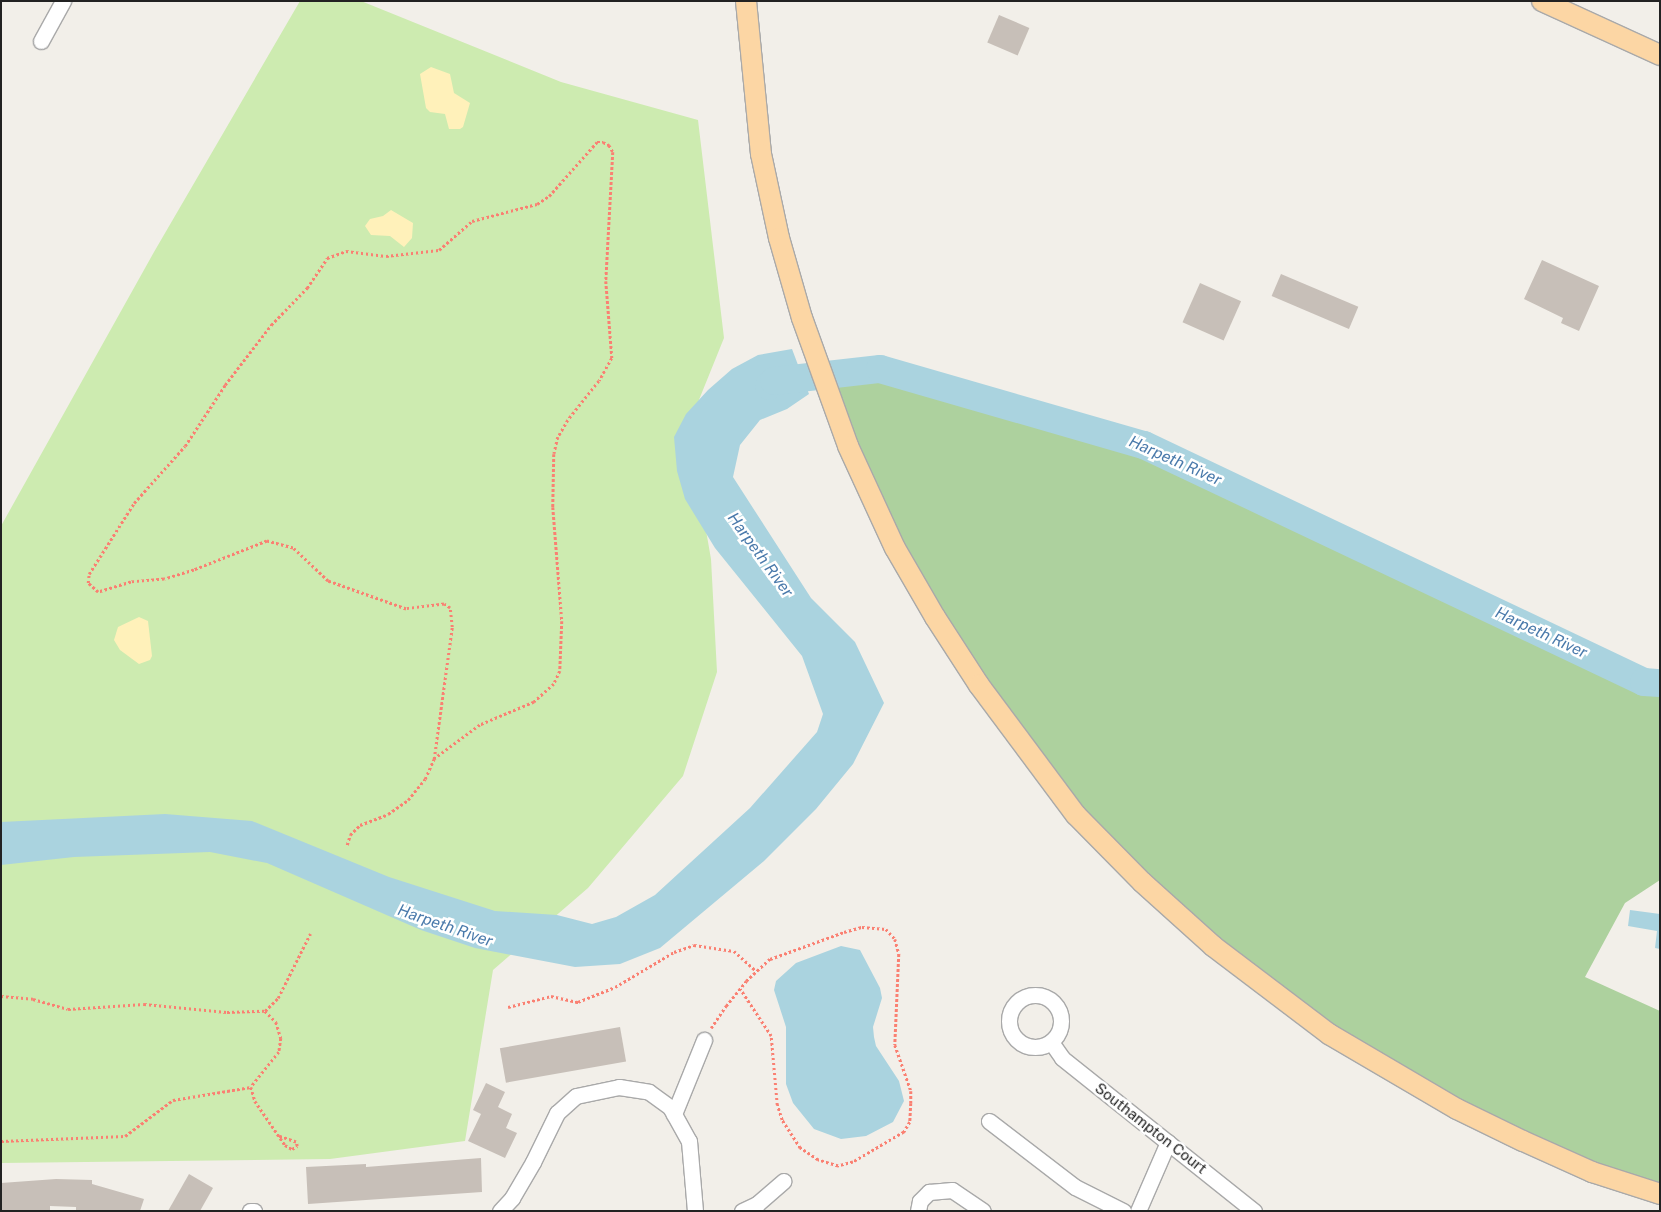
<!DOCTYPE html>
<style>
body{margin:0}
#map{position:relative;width:1661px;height:1212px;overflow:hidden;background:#f2efe9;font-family:"Public Sans",sans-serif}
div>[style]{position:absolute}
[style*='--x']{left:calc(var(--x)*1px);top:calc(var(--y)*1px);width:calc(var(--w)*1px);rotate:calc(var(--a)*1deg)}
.grass>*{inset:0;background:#cdebb0}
.forest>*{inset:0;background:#add19e}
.sand>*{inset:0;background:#fff1ba}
.water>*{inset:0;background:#aad3df}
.river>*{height:28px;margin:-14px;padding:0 14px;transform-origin:14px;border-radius:14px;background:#aad3df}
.building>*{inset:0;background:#c7bfb8;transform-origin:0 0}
.path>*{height:2.5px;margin-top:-1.25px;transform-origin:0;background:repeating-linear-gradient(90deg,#fa8072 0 2.5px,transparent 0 5px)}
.roads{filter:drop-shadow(1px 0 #a9a9a9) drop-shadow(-1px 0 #a9a9a9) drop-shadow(0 1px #a9a9a9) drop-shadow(0 -1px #a9a9a9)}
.minor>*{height:15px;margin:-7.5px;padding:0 7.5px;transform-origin:7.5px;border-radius:7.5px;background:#fff}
.minor>.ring{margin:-7.5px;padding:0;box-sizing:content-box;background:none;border:15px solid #fff;border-radius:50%}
.major>*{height:20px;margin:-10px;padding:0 10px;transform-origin:10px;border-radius:10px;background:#fcd6a4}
span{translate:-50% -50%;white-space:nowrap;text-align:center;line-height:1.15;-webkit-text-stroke:5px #fff;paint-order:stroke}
.street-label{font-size:15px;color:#222}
.water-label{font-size:16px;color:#4a7aab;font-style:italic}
.frame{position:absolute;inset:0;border:2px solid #222;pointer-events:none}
</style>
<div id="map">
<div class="grass">
<i style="clip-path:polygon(300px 1px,361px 1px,561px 82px,698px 120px,724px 338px,688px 427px,711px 559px,717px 672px,683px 776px,588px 888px,493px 970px,465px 1141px,330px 1159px,1px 1163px,1px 526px,154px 252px)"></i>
</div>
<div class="forest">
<i style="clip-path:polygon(880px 369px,1144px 445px,1644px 682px,1660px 683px,1660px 880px,1625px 903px,1585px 977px,1660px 1011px,1660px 1194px,1592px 1172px,1329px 1034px,1076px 815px,935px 617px,824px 379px)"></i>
</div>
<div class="sand">
<i style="clip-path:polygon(431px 67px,450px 74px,454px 93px,470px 103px,463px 127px,460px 129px,449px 129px,445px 114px,430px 112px,426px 108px,420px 74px)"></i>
<i style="clip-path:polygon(391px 210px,413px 223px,412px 238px,404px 247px,390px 236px,371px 235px,365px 226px,370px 219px,383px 216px)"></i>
<i style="clip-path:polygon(139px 617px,148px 621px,152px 656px,150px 660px,139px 664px,120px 650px,114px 640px,118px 627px)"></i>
</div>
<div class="water">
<i style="clip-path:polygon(792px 349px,809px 394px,787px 409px,760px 420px,740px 445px,733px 477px,811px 598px,855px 642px,884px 703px,853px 764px,816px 809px,764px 861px,660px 948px,620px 964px,575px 967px,475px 948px,421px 930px,267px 863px,210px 852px,74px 857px,1px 865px,1px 822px,165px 814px,252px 821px,389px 877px,495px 911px,557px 915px,592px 924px,616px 917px,655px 895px,750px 808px,817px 732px,823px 714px,802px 656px,715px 548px,685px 499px,677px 471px,674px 437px,686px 414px,708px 390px,732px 369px,758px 355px)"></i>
<i style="clip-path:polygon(1630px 910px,1660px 914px,1660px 949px,1655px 948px,1657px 931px,1628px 926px)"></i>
<i style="clip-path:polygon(841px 946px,860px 950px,880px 988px,882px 998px,873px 1027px,874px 1037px,876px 1046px,899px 1081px,904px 1101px,893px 1122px,866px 1136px,841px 1139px,814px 1129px,793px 1103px,786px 1084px,786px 1027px,774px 990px,776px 981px,796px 963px)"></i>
</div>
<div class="river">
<i style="--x:769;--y:386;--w:7;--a:-45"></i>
<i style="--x:774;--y:381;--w:107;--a:-6.5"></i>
<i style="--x:880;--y:369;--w:275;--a:16.1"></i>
<i style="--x:1144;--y:445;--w:553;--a:25.36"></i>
<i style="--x:1644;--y:682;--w:16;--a:4"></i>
</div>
<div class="building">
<i style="left:999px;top:15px;width:33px;height:30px;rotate:23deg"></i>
<i style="clip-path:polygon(1542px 260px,1599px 286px,1579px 331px,1561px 323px,1563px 318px,1524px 299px)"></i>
<i style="left:1281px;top:274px;width:84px;height:24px;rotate:23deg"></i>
<i style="left:1200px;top:283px;width:45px;height:43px;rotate:24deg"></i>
<i style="left:620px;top:1027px;width:35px;height:122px;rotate:80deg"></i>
<i style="clip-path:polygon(486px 1083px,505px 1092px,498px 1107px,512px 1114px,506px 1128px,517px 1133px,505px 1158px,468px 1141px,481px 1114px,473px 1110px)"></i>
<i style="clip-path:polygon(481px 1158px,482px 1192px,308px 1204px,306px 1167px,366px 1164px,366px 1167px)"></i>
<i style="clip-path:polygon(189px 1174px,213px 1188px,200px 1211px,168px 1211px)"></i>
<i style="clip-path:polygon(56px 1179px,92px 1180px,92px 1184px,144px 1199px,140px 1211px,76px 1211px,76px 1207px,50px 1206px,50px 1211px,1px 1211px,1px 1183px)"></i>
</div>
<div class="path">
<i style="--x:347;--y:845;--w:10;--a:-73"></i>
<i style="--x:350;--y:835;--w:14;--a:-45"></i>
<i style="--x:360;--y:825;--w:30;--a:-21"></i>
<i style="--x:388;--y:814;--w:24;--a:-35"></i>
<i style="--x:408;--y:800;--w:27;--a:-51"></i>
<i style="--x:425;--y:779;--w:22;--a:-66"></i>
<i style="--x:434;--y:759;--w:133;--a:-82.2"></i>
<i style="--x:452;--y:627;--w:19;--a:-96"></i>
<i style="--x:450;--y:608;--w:7;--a:-146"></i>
<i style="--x:444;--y:604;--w:38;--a:173"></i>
<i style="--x:406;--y:609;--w:83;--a:-160.3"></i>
<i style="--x:328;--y:581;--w:48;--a:-136.7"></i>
<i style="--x:293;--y:548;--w:27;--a:-165"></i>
<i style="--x:267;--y:541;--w:79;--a:158.3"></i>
<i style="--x:194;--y:570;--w:31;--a:163"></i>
<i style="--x:164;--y:579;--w:33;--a:175"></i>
<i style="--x:131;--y:582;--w:34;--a:163"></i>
<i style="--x:98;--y:592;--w:13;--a:-138"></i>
<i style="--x:88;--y:583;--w:9;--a:-84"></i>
<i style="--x:89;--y:574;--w:84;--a:-57.6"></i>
<i style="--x:134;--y:503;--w:76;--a:-48.2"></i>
<i style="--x:185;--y:446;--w:73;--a:-56.7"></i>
<i style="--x:225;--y:385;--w:76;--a:-52.5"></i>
<i style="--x:271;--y:325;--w:52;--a:-45.8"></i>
<i style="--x:307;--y:288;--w:36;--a:-56"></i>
<i style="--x:327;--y:258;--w:20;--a:-20"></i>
<i style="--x:346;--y:251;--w:40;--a:7.1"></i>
<i style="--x:386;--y:256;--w:53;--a:-6.5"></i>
<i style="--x:439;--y:250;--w:44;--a:-41.3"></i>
<i style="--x:472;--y:221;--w:67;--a:-14.7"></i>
<i style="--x:537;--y:204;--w:14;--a:-34"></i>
<i style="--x:549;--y:196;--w:72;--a:-48.4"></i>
<i style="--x:597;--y:142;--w:6;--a:0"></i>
<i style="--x:603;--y:142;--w:7;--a:27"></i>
<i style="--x:609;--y:145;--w:8;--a:60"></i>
<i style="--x:613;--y:152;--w:129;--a:93.1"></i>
<i style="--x:606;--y:281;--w:77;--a:85.5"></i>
<i style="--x:612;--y:358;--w:26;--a:119"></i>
<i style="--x:599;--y:381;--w:50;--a:128.5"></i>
<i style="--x:568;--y:420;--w:20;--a:120"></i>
<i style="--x:558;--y:437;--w:17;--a:103"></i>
<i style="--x:554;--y:454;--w:53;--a:91.1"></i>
<i style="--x:553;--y:507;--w:114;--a:85.5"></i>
<i style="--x:562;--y:621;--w:50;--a:92.3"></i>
<i style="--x:560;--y:671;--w:14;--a:115"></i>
<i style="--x:554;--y:684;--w:27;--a:138"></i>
<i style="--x:534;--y:702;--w:59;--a:156.9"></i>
<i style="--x:480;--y:725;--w:57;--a:143.5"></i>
<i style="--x:1;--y:996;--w:32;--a:5"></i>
<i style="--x:33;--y:999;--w:36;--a:16"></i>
<i style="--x:68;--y:1009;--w:76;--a:-3.8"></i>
<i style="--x:144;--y:1004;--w:83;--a:5.5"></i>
<i style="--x:227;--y:1012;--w:38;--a:-2"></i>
<i style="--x:265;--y:1011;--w:18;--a:-45"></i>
<i style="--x:278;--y:998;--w:72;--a:-63.4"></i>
<i style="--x:508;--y:1007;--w:44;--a:-14.3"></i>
<i style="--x:551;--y:996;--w:28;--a:13"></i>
<i style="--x:578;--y:1002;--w:40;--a:-22"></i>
<i style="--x:615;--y:987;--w:69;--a:-30.7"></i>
<i style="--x:674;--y:952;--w:21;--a:-19"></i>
<i style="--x:694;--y:945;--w:40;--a:8.5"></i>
<i style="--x:734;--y:951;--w:28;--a:42"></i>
<i style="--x:265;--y:1011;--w:16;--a:45"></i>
<i style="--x:276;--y:1022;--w:17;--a:73"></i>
<i style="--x:281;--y:1038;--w:14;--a:98"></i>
<i style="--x:279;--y:1052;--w:45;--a:128.7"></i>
<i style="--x:251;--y:1087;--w:15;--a:74"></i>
<i style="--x:255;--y:1101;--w:53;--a:55.7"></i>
<i style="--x:285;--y:1145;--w:8;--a:30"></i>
<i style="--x:292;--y:1149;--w:6;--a:-31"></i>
<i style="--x:297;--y:1146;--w:4;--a:-104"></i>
<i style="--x:296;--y:1142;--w:18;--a:-161"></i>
<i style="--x:711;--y:1028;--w:27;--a:-56"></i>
<i style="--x:726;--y:1006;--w:32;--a:-51"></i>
<i style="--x:746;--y:981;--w:33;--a:-43"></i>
<i style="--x:770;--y:959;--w:79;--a:-20"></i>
<i style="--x:844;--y:932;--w:19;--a:-16"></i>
<i style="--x:862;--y:927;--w:24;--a:5"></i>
<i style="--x:886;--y:929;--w:13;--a:48"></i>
<i style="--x:895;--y:939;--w:16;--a:75"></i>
<i style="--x:899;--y:954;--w:91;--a:92.5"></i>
<i style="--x:895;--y:1045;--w:49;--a:70.8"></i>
<i style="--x:911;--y:1091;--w:12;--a:90"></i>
<i style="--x:911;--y:1103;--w:19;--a:93"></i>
<i style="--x:910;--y:1122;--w:12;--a:121"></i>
<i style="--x:904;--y:1132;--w:59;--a:149.5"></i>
<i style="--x:853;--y:1162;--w:16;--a:165"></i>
<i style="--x:838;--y:1166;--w:21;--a:-163"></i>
<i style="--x:818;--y:1160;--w:22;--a:-146"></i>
<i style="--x:800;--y:1148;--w:33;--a:-123"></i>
<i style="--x:782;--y:1120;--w:16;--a:-108"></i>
<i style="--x:777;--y:1105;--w:69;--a:-95"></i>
<i style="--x:771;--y:1036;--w:56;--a:-123.4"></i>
<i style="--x:1;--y:1141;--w:124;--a:-2.3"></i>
<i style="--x:125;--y:1136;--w:60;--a:-36.9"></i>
<i style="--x:173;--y:1100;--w:79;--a:-9.5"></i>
</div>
<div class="roads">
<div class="minor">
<i style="--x:41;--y:41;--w:46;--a:-61.2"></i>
<i class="ring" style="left:1009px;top:995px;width:37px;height:37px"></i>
<i style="--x:1051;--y:1042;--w:19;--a:55"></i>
<i style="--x:1062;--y:1058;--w:246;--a:38.6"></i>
<i style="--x:674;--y:1114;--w:80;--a:-67.9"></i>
<i style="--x:989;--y:1121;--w:108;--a:37.5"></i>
<i style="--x:1075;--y:1187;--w:54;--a:26.6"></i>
<i style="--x:250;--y:1211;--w:4;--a:0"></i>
<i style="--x:500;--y:1211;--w:18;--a:-47"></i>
<i style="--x:512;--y:1198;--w:42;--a:-59.7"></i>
<i style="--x:533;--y:1162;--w:55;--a:-63.9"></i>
<i style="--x:557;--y:1113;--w:25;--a:-42"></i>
<i style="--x:576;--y:1096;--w:44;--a:-11.8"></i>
<i style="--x:619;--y:1087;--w:30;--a:9"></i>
<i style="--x:649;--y:1092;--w:26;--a:36"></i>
<i style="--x:670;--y:1107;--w:39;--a:61"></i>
<i style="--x:689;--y:1141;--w:70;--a:85.1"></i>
<i style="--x:742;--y:1211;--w:17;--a:-25"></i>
<i style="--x:757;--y:1204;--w:35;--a:-41"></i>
<i style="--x:918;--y:1211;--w:10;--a:-79"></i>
<i style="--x:920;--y:1201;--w:13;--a:-45"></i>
<i style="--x:929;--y:1192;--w:23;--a:-5"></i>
<i style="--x:952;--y:1190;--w:37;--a:34"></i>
<i style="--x:1138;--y:1211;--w:75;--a:-66.5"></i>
</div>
<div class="major">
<i style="--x:746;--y:1;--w:154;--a:84.4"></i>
<i style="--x:761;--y:154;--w:86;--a:77.9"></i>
<i style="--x:779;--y:238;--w:83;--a:74"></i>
<i style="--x:802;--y:318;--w:136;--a:70.2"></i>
<i style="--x:848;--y:446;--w:112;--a:65.3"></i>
<i style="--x:895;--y:548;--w:80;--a:59.9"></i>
<i style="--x:935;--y:617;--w:81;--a:57.1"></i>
<i style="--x:979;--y:685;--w:162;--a:53.3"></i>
<i style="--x:1076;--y:815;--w:94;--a:45.4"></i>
<i style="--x:1142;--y:882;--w:96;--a:42"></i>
<i style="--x:1213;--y:946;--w:146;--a:37.2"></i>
<i style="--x:1329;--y:1034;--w:148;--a:30.4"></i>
<i style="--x:1457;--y:1109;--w:73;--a:25.9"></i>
<i style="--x:1523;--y:1141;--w:76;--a:24.2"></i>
<i style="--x:1592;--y:1172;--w:71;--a:17.9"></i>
<i style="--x:1542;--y:1;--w:130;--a:24.6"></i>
</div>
</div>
<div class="street-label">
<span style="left:1151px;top:1128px;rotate:38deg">Southampton Court</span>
</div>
<div class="water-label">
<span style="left:1175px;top:461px;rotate:24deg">Harpeth River</span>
<span style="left:760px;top:555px;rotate:54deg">Harpeth River</span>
<span style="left:1541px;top:633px;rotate:25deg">Harpeth River</span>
<span style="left:445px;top:926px;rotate:19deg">Harpeth River</span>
</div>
<div class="frame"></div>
</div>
